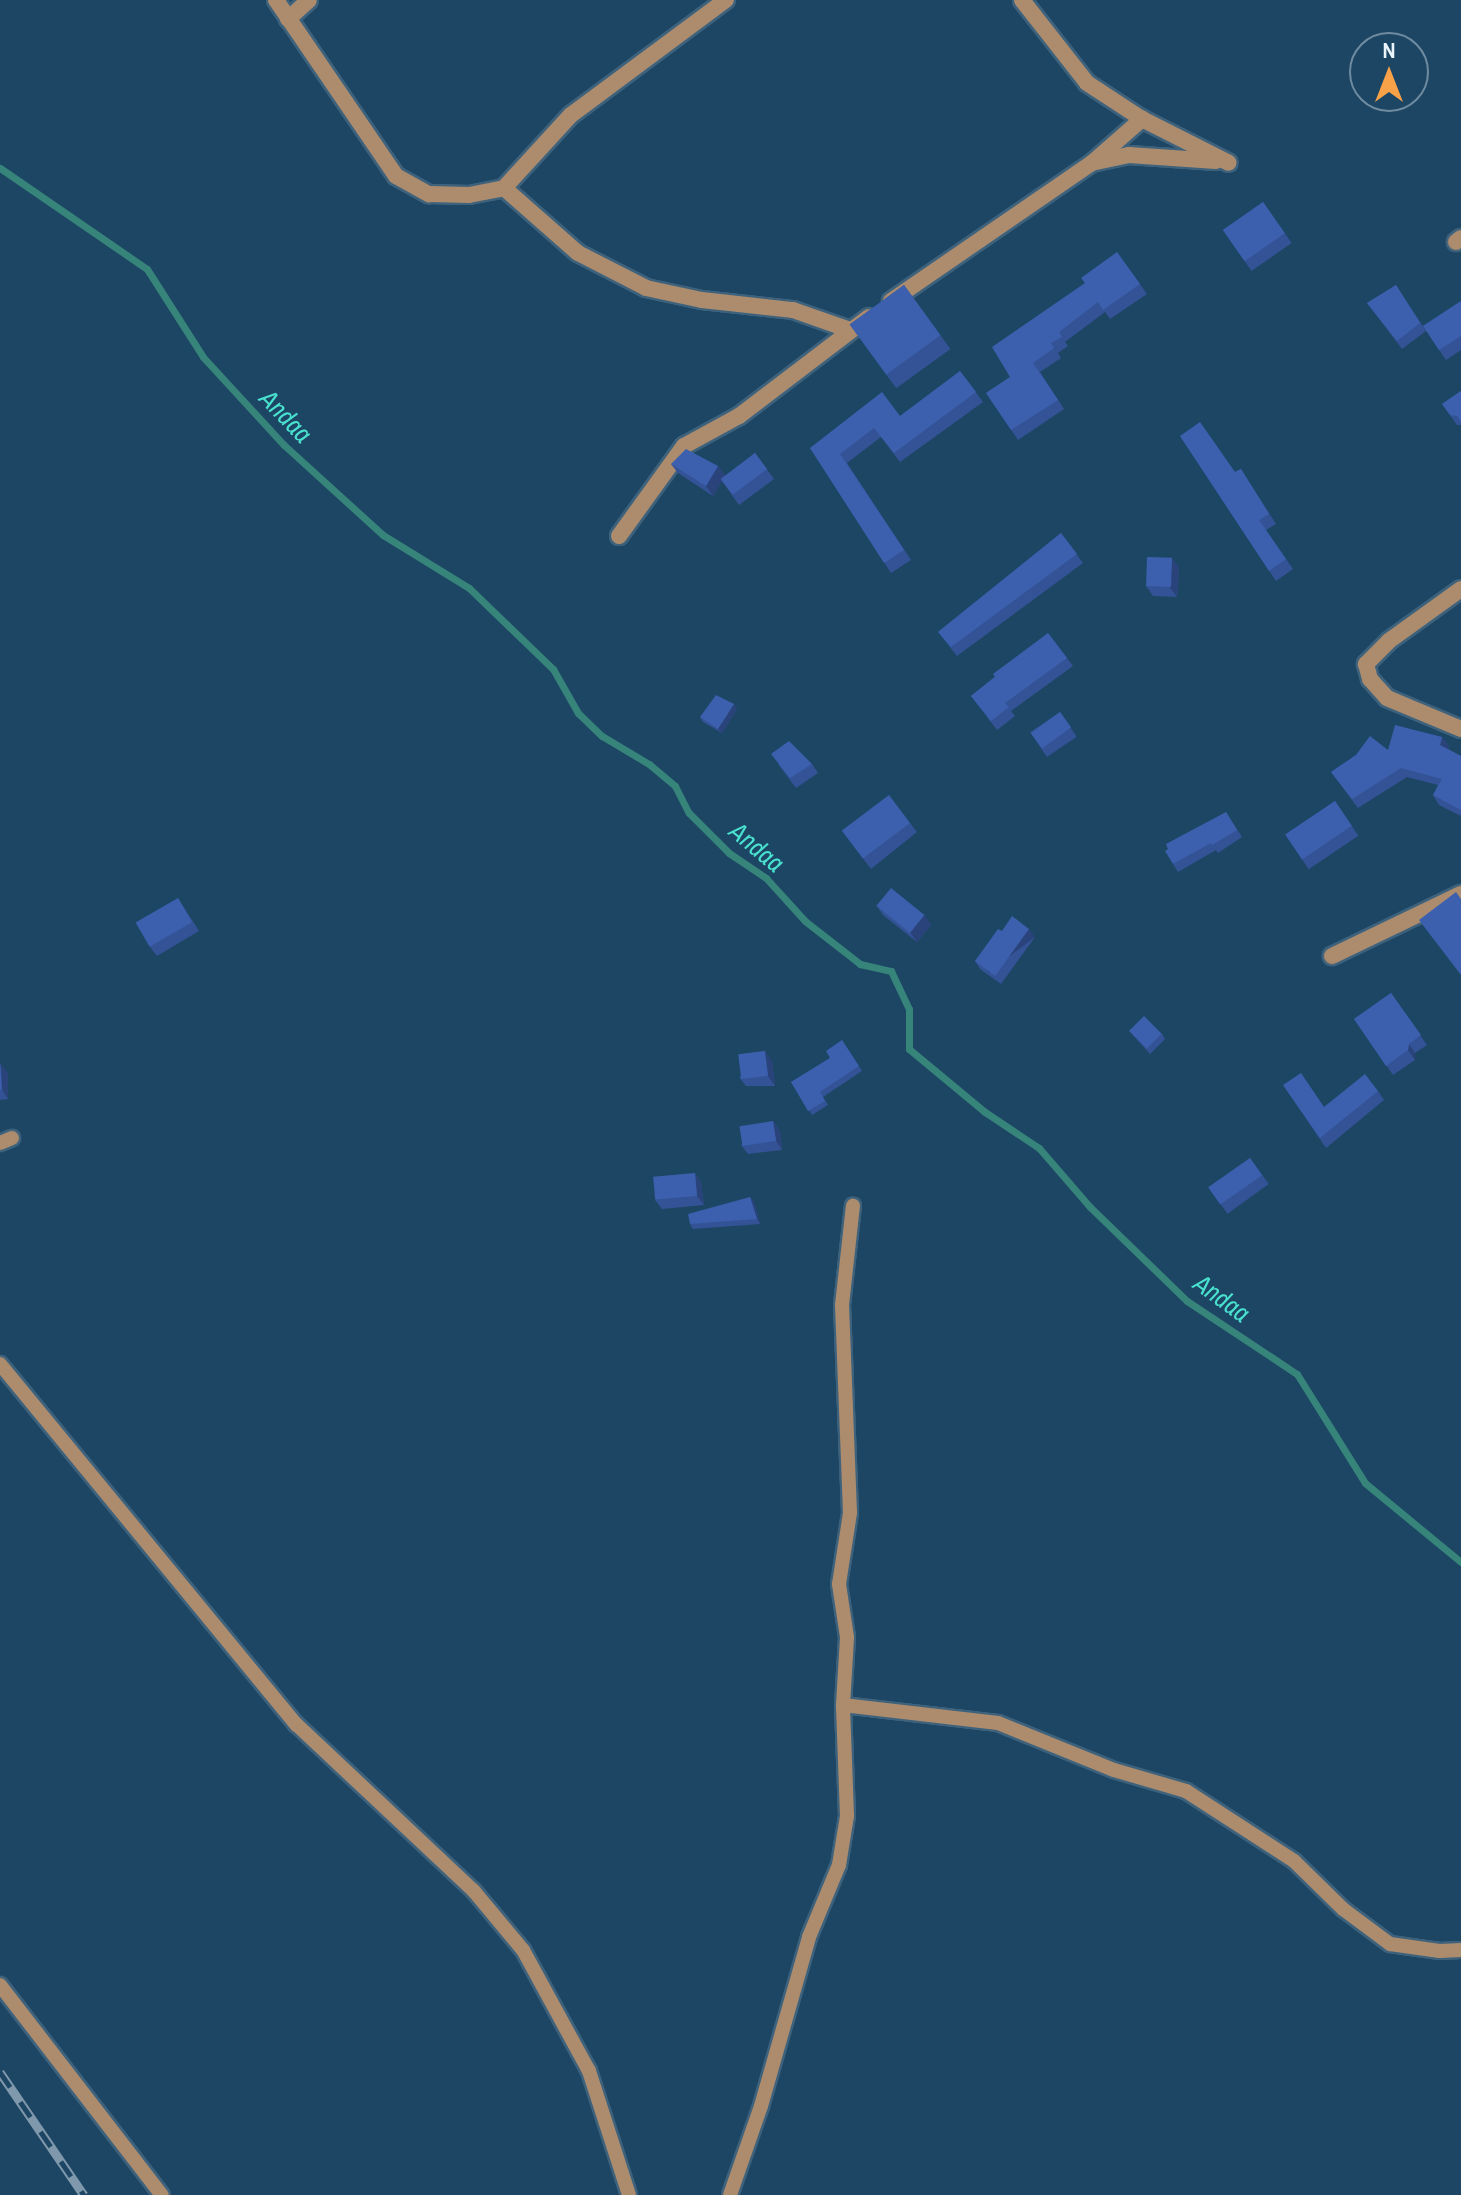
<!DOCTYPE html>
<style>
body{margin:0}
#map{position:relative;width:1461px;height:2195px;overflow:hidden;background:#1d4664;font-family:"Archivo Narrow",sans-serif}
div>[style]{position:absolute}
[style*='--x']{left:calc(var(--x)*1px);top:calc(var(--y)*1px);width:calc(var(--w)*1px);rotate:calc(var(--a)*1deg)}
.stream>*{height:7px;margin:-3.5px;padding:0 3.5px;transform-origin:3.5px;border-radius:3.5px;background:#36847a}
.roads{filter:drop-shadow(2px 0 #3e627c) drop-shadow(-2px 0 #3e627c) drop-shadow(0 2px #3e627c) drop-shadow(0 -2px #3e627c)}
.service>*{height:14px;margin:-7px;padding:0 7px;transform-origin:7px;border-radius:7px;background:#ad8c6e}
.minor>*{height:16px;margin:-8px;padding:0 8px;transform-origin:8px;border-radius:8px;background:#ad8c6e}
.rail>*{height:9px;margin-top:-4.5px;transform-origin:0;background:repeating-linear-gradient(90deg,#1d4664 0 18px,#7f98ac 0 36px);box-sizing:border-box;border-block:2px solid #7f98ac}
.wall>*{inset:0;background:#345396;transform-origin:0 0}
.shaded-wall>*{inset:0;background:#2a437a;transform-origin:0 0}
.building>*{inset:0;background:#3c60ae;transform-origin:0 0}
span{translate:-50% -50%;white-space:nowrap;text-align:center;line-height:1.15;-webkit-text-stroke:8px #1d4664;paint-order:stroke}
.water-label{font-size:26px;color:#49e1cf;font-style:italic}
.north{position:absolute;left:1349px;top:32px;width:80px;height:80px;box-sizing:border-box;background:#1d4664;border:2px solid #6f8ba0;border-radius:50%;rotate:0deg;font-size:22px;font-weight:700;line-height:32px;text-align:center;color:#ebf3fb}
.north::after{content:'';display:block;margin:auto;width:28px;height:36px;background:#f7a149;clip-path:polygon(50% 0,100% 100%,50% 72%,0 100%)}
</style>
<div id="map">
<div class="stream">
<i style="--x:0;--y:168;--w:178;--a:34.5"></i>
<i style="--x:147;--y:269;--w:104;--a:57.5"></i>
<i style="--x:203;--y:357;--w:120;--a:47.4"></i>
<i style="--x:284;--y:445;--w:134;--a:42.3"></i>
<i style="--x:383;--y:535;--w:101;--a:31.6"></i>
<i style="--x:469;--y:588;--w:117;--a:44"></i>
<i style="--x:553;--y:669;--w:51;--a:60.4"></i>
<i style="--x:578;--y:713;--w:33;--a:44"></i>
<i style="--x:602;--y:736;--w:55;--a:30.8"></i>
<i style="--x:649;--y:764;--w:34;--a:40"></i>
<i style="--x:675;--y:786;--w:30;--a:63"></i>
<i style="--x:689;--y:813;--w:57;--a:45"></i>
<i style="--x:729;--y:853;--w:45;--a:34"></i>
<i style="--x:766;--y:878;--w:58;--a:47.8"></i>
<i style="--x:805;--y:921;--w:70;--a:38"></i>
<i style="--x:860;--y:964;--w:32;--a:13"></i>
<i style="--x:891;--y:971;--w:42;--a:64.7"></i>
<i style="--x:909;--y:1009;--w:40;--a:90"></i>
<i style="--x:909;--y:1049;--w:99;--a:39.7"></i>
<i style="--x:985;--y:1112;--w:65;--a:33.7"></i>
<i style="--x:1039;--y:1148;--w:78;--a:49.2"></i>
<i style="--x:1090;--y:1207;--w:135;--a:44.1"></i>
<i style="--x:1187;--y:1301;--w:132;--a:33.6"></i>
<i style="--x:1297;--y:1374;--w:128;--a:58"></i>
<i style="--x:1365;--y:1483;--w:124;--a:39.5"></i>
</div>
<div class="roads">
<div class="service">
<i style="--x:0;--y:1143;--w:13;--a:-23"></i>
<i style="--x:0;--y:1364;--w:467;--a:50.6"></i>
<i style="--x:297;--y:1725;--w:241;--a:43.2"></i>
<i style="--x:473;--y:1890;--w:78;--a:50.2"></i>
<i style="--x:523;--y:1950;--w:138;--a:61.4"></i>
<i style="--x:589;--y:2071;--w:130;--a:72.1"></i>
<i style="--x:843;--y:1705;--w:156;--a:6.6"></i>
<i style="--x:998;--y:1723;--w:125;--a:22.1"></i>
<i style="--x:1114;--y:1770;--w:75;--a:16.3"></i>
<i style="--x:1186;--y:1791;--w:129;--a:32.9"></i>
<i style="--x:1294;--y:1861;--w:69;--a:44.4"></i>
<i style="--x:1343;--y:1909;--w:59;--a:36.7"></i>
<i style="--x:1390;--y:1944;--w:50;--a:8"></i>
<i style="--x:1440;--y:1951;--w:21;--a:-3"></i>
<i style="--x:0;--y:1985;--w:265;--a:52.4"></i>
<i style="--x:730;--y:2195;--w:94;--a:-70.8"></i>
<i style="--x:761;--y:2106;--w:176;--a:-74.1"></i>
<i style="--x:809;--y:1937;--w:78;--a:-67.4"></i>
<i style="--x:839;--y:1865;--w:50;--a:-80.7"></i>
<i style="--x:847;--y:1816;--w:111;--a:-92.1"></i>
<i style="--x:843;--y:1705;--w:68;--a:-86.6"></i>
<i style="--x:847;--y:1637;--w:54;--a:-98.6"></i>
<i style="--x:839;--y:1584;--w:72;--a:-81.2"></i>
<i style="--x:850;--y:1513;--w:208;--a:-92.2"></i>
<i style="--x:842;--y:1305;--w:100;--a:-83.7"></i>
</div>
<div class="minor">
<i style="--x:276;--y:0;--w:213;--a:55.7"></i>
<i style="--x:396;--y:176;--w:38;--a:29"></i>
<i style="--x:429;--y:194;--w:40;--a:1.4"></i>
<i style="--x:469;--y:195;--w:36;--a:-11"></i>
<i style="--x:504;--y:188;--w:99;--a:-47.5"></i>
<i style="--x:571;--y:115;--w:193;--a:-36.6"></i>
<i style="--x:1022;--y:0;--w:105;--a:51.9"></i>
<i style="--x:1087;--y:83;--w:66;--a:33.2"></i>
<i style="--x:1142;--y:119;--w:97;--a:26.8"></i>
<i style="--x:288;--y:19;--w:28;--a:-42"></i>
<i style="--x:1096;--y:162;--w:34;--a:-12"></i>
<i style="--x:1129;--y:155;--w:87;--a:3.9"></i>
<i style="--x:504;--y:188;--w:98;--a:41.3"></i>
<i style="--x:578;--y:253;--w:76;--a:27.2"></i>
<i style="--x:646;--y:288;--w:57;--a:12.1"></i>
<i style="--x:702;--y:300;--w:92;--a:6.3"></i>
<i style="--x:793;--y:310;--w:60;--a:19.3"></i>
<i style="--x:1456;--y:242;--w:6;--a:-39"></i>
<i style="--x:891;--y:301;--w:244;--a:-34.5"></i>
<i style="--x:1092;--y:163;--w:67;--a:-41.3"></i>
<i style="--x:619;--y:536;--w:111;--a:-54.2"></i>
<i style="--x:684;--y:446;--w:63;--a:-28.6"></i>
<i style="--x:739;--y:416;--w:163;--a:-37.3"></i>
<i style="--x:1461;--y:589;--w:89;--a:144.2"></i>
<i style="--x:1389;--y:641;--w:33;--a:135"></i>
<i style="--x:1366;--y:664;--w:16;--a:75"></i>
<i style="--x:1370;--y:679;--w:25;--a:48"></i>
<i style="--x:1387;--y:698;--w:80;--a:22.7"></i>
<i style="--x:1332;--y:956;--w:143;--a:-25.7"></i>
</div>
</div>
<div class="rail">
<i style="--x:0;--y:2072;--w:149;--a:55.7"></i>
</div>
<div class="wall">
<i style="left:1263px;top:202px;width:50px;height:49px;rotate:55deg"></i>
<i style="clip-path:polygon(1117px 252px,1147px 294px,1110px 319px,1105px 312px,1065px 342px,1068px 346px,1058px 353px,1061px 358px,1040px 372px,1064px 409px,1018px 440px,986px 393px,1010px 377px)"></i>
<i style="left:904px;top:285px;width:79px;height:67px;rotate:54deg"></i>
<i style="clip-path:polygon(1396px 285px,1426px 331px,1402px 349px,1367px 303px)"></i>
<i style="clip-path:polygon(1461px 301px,1461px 350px,1446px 360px,1423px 326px)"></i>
<i style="clip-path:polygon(960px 371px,983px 402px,900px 462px,881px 437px,847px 463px,911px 560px,891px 573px,810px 448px,900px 416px)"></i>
<i style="clip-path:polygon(1461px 391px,1461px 425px,1457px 425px,1442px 404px)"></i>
<i style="clip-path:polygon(1180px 436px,1235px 472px,1241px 469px,1276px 524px,1266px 530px,1293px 569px,1276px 581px)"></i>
<i style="clip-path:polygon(755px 453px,774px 479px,739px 505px,722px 481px,713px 496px,678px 473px,671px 464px,718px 466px,725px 476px)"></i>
<i style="clip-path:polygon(1061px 533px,1083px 563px,957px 656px,938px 632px)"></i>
<i style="clip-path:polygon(1172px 558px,1179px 568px,1177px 597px,1153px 596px,1146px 586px)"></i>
<i style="clip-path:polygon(1048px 633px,1073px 666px,1011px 711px,1015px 716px,997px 730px,971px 696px)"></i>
<i style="clip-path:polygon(737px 709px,722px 733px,703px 722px,700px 717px)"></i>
<i style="left:1060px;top:712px;width:30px;height:36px;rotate:56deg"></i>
<i style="clip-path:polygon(1442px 737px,1449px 746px,1448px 749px,1461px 756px,1461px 816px,1439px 805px,1433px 795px,1438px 785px,1407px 777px,1358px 808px,1331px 772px,1356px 755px,1388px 750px)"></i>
<i style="clip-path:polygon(778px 764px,812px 764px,818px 773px,796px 788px)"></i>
<i style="left:1335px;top:801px;width:42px;height:60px;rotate:56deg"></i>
<i style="clip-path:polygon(1226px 812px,1242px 837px,1218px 853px,1216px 850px,1178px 872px,1173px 864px)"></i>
<i style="clip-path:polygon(910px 823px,917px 832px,871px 869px,842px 831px)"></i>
<i style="clip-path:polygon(178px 898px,199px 931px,157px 956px,150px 947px)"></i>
<i style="clip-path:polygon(876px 905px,924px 915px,931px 925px,917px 942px,883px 915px)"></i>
<i style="clip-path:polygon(1002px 931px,1035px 937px,1001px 984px,980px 969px,975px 961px)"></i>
<i style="clip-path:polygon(1391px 993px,1427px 1045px,1415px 1053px,1415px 1060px,1393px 1075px,1354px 1019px)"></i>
<i style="clip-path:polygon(1129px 1031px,1162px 1034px,1165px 1039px,1150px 1054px)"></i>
<i style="clip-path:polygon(842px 1040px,862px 1071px,823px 1097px,828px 1105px,812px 1115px,791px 1082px,830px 1058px)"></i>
<i style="clip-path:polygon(772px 1061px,775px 1086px,746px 1086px,739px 1077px)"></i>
<i style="clip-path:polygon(0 1064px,8px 1073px,8px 1099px,0 1100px)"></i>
<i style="clip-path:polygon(1283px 1085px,1324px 1107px,1378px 1091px,1384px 1100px,1326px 1148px)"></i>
<i style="clip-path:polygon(773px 1121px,780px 1131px,782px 1150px,748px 1154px,741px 1145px)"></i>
<i style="left:1250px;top:1158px;width:32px;height:51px;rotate:54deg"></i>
<i style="clip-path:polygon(695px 1173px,701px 1183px,704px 1205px,662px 1209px,655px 1200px)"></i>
<i style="clip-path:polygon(750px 1197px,754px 1202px,760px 1224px,693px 1229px,690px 1224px)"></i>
</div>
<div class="shaded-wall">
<i style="clip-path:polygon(718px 466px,725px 476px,713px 496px,706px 486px)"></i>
<i style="clip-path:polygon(1172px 558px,1179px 568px,1177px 597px,1170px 588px)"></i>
<i style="clip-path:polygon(734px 704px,737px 709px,722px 733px,718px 729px)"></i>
<i style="clip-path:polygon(1442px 737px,1449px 746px,1446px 754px,1440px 745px)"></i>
<i style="clip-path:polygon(924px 915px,931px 925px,917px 942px,910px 932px)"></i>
<i style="left:1029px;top:929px;width:10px;height:58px;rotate:53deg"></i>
<i style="clip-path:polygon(1409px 1044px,1415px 1053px,1415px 1060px,1408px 1050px)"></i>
<i style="clip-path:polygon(765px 1051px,772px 1061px,775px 1086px,768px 1076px)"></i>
<i style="clip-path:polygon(1px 1064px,8px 1073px,8px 1099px,2px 1090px)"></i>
<i style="clip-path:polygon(773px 1121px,780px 1131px,782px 1150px,776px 1141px)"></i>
<i style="clip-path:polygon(695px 1173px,701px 1183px,704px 1205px,697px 1196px)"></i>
<i style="clip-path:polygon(750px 1197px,754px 1202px,760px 1224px,757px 1219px)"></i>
</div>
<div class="building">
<i style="left:1263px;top:202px;width:38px;height:49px;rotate:55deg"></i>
<i style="clip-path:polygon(1117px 252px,1140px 284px,1103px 310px,1098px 302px,1059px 332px,1062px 337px,1051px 343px,1054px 348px,1033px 363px,1058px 400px,1011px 430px,986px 393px,1010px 377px,992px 347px,1085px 283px,1081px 278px)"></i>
<i style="left:904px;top:285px;width:62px;height:67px;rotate:54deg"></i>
<i style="clip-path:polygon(1396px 285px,1420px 323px,1397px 341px,1367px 303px)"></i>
<i style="clip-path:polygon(1461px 301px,1461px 336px,1439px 350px,1423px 326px)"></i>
<i style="clip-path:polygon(960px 371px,976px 392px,894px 453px,874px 428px,840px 454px,904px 550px,884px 563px,810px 448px,882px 392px,900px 416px)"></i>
<i style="clip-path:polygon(1461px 391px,1461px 422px,1457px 416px,1450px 415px,1442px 404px)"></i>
<i style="clip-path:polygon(1200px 422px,1235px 472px,1241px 469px,1269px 514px,1259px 520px,1286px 559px,1269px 571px,1180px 436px)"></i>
<i style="clip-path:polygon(686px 449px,718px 466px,706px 486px,671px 464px)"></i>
<i style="left:755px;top:453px;width:20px;height:43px;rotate:53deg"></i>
<i style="clip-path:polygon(1061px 533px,1077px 554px,951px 647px,938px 632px)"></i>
<i style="left:1147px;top:557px;width:25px;height:29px;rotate:2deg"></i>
<i style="clip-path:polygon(1048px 633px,1067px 658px,1005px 703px,1009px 707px,991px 721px,971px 696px,995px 677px,993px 674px)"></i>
<i style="clip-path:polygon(716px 695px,734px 704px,718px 729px,700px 717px)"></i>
<i style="left:1060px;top:712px;width:19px;height:36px;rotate:54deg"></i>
<i style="clip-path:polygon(1395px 725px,1442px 737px,1440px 745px,1461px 756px,1461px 810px,1433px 795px,1442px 779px,1401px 768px,1352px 799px,1331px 772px,1356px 755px,1370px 736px,1388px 750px)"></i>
<i style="clip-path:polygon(789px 741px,812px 764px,790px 778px,771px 754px)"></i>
<i style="left:889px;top:795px;width:35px;height:59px;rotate:53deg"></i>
<i style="left:1335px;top:801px;width:30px;height:60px;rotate:56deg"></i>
<i style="clip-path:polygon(1226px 812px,1237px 830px,1212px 845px,1211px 843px,1173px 864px,1165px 851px,1168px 849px,1166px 844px)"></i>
<i style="left:891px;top:888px;width:43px;height:23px;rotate:39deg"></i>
<i style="clip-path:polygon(1456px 892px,1461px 899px,1461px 975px,1419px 920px)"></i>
<i style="left:178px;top:898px;width:28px;height:49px;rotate:60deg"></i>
<i style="clip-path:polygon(1012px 916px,1029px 929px,995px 976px,975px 961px,998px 929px,1002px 931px)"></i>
<i style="clip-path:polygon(1391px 993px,1421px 1035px,1409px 1044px,1408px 1050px,1386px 1066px,1354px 1019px)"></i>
<i style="left:1144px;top:1016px;width:25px;height:21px;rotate:45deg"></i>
<i style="clip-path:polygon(842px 1040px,859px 1066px,820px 1092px,825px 1101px,808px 1111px,791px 1082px,830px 1058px,826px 1051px)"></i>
<i style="left:765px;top:1051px;width:25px;height:27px;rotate:83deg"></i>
<i style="clip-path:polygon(0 1064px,2px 1090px,0 1090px)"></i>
<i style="clip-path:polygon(1301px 1073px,1324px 1107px,1365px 1074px,1378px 1091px,1320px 1138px,1283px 1085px)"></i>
<i style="left:773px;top:1121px;width:20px;height:34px;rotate:81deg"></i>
<i style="left:1250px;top:1158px;width:21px;height:51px;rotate:55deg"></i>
<i style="left:695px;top:1173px;width:23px;height:42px;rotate:85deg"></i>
<i style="clip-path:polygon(750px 1197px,757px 1219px,690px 1224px,688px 1214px)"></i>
</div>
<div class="water-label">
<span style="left:286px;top:416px;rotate:46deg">Andaa</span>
<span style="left:757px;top:847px;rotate:40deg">Andaa</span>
<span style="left:1222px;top:1298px;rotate:36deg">Andaa</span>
</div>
<div class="north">N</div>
</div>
